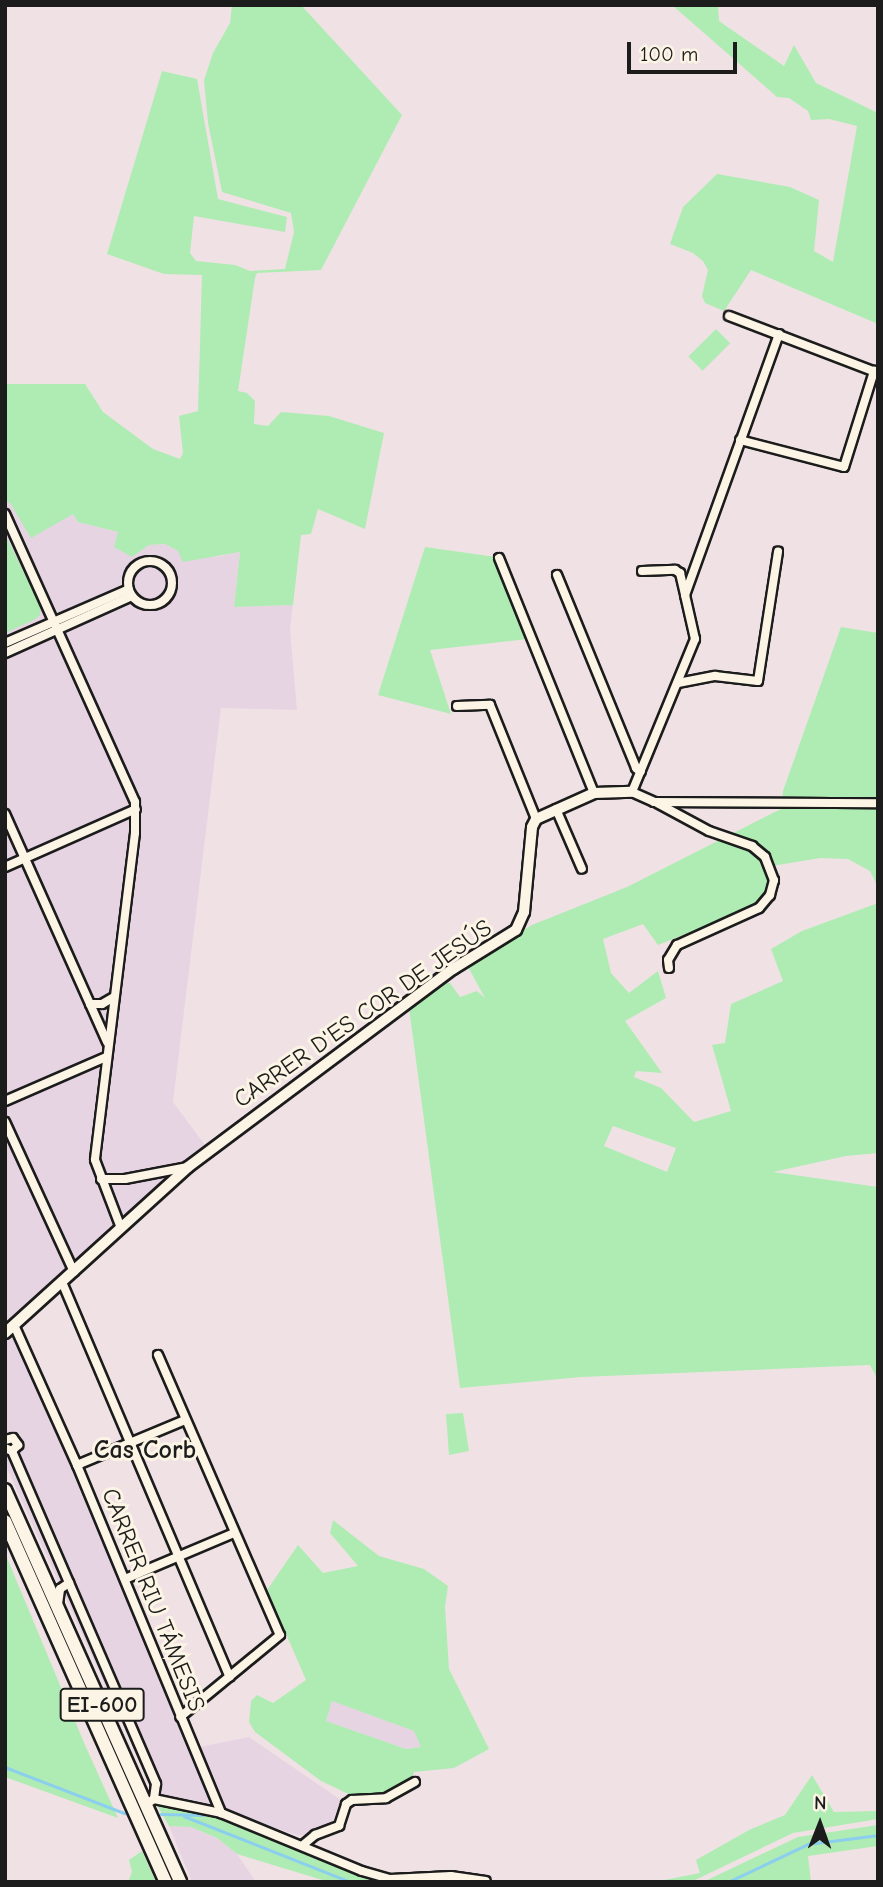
<!DOCTYPE html>
<meta charset="utf-8">
<style>
body{margin:0}
#map{position:relative;width:883px;height:1887px;overflow:hidden;background:#f0e2e4;font-family:"Comic Neue",sans-serif}
div>[style]{position:absolute}
[style*='--x']{left:calc(var(--x)*1px);top:calc(var(--y)*1px);width:calc(var(--w)*1px);rotate:calc(var(--a)*1deg)}
.built>*{inset:0;background:#e7d4e3}
.green>*{inset:0;background:#aeecb3;transform-origin:0 0}
.stream>*{height:2.5px;margin:-1.25px;padding:0 1.25px;transform-origin:1.25px;border-radius:1.25px;background:#8cceee}
.roads{filter:drop-shadow(2px 0 #1c1c1c) drop-shadow(-2px 0 #1c1c1c) drop-shadow(0 2px #1c1c1c) drop-shadow(0 -2px #1c1c1c)}
.street>*{height:8px;margin:-4px;padding:0 4px;transform-origin:4px;border-radius:4px;background:#fcf5e5}
.street>.ring{margin:-4px;padding:0;box-sizing:content-box;background:none;border:8px solid #fcf5e5;border-radius:50%}
.secondary>*{height:10px;margin:-5px;padding:0 5px;transform-origin:5px;border-radius:5px;background:#fcf5e5}
.primary>*{height:12px;margin:-6px;padding:0 6px;transform-origin:6px;border-radius:6px;background:#fcf5e5}
span{translate:-50% -50%;white-space:nowrap;text-align:center;line-height:1.15;-webkit-text-stroke:6px #fcf5e5;paint-order:stroke}
.shield-label span{padding:2px 5px;background:#fcf5e5;border:2px solid;border-radius:5px;-webkit-text-stroke-width:0}
.shield-label{font-size:23px;color:#1c1c1c;font-weight:700}
.street-label{font-size:24px;color:#1c1c1c}
.neighbourhood-label{font-size:26px;color:#1c1c1c;font-weight:700}
.frame{position:absolute;inset:0;border:7px solid #1c1c1c;pointer-events:none}
.north{position:absolute;left:785px;top:1789px;width:70px;height:70px;-webkit-text-stroke:5px #fcf5e5;paint-order:stroke;rotate:1deg;font-size:19px;font-weight:700;line-height:28px;text-align:center;color:#1c1c1c}
.north::after{content:'';display:block;margin:auto;width:24px;height:32px;background:#1c1c1c;clip-path:polygon(50% 0,100% 100%,50% 72%,0 100%)}
.scale{position:absolute;left:627px;top:42px;width:110px;height:32px;box-sizing:border-box;border:4px solid #1c1c1c;border-top:0;padding-left:9px;font-size:21px;line-height:24px;white-space:nowrap;color:#1c1c1c;-webkit-text-stroke:5px #fcf5e5;paint-order:stroke}
</style>
<div id="map">
<div class="built">
<i style="clip-path:polygon(5px 501px,73px 514px,78px 522px,118px 532px,149px 545px,166px 544px,178px 551px,215px 557px,240px 552px,234px 607px,293px 605px,290px 629px,297px 710px,221px 708px,173px 1102px,205px 1145px,10px 1321px,93px 1508px,184px 1738px,195px 1735px,200px 1747px,249px 1737px,341px 1800px,331px 1826px,300px 1836px,204px 1804px,160px 1796px,153px 1791px,5px 1464px)"></i>
<i style="clip-path:polygon(332px 1701px,415px 1731px,422px 1747px,406px 1749px,325px 1721px)"></i>
<i style="clip-path:polygon(169px 1826px,191px 1827px,217px 1838px,237px 1854px,256px 1882px,192px 1882px)"></i>
</div>
<div class="green">
<i style="clip-path:polygon(232px 5px,301px 5px,402px 115px,321px 270px,257px 273px,255px 278px,238px 391px,247px 393px,255px 401px,254px 424px,268px 426px,281px 412px,329px 416px,384px 433px,365px 529px,318px 509px,311px 534px,301px 535px,293px 605px,234px 607px,240px 552px,183px 562px,178px 551px,165px 544px,149px 545px,132px 557px,114px 547px,118px 532px,78px 522px,73px 514px,31px 538px,10px 503px,5px 501px,5px 384px,85px 384px,103px 412px,153px 449px,180px 459px,183px 453px,179px 416px,198px 411px,202px 275px,164px 274px,107px 254px,162px 71px,197px 79px,218px 199px,287px 217px,285px 232px,194px 216px,190px 253px,196px 261px,235px 265px,250px 271px,285px 269px,294px 232px,291px 213px,222px 192px,208px 123px,204px 80px,213px 53px,230px 23px)"></i>
<i style="clip-path:polygon(672px 5px,718px 5px,719px 21px,784px 66px,794px 45px,816px 83px,878px 113px,878px 324px,751px 270px,724px 311px,705px 303px,702px 296px,708px 270px,703px 261px,693px 253px,670px 244px,683px 207px,717px 174px,790px 187px,819px 200px,814px 251px,833px 262px,857px 126px,829px 119px,811px 120px,808px 111px,789px 98px,777px 97px)"></i>
<i style="left:716px;top:329px;width:20px;height:39px;rotate:45deg"></i>
<i style="clip-path:polygon(5px 534px,41px 607px,40px 615px,34px 620px,5px 633px)"></i>
<i style="clip-path:polygon(425px 547px,496px 557px,527px 639px,430px 650px,451px 714px,378px 695px)"></i>
<i style="clip-path:polygon(evenodd,841px 627px,878px 633px,878px 887px,870px 871px,848px 859px,820px 858px,766px 867px,770px 882px,765px 897px,754px 907px,658px 945px,643px 924px,603px 939px,611px 973px,629px 993px,658px 971px,666px 998px,625px 1021px,662px 1073px,636px 1071px,634px 1077px,661px 1088px,694px 1122px,731px 1111px,712px 1045px,725px 1043px,731px 1004px,783px 981px,771px 949px,802px 931px,878px 903px,878px 1153px,846px 1156px,773px 1172px,878px 1187px,878px 1380px,870px 1365px,581px 1377px,460px 1388px,409px 1008px,442px 982px,450px 983px,460px 997px,477px 991px,485px 998px,467px 965px,532px 925px,627px 887px,781px 809px,783px 791px,841px 627px,613px 1126px,676px 1148px,667px 1172px,604px 1146px,613px 1126px)"></i>
<i style="clip-path:polygon(463px 1413px,469px 1451px,449px 1455px,446px 1414px)"></i>
<i style="clip-path:polygon(evenodd,333px 1520px,379px 1556px,424px 1569px,448px 1586px,445px 1607px,449px 1669px,489px 1749px,454px 1768px,414px 1772px,412px 1780px,401px 1788px,375px 1796px,353px 1796px,321px 1781px,255px 1732px,249px 1722px,251px 1701px,257px 1695px,273px 1703px,306px 1680px,267px 1590px,298px 1545px,323px 1573px,358px 1566px,330px 1533px,333px 1520px,332px 1701px,414px 1731px,421px 1747px,406px 1749px,326px 1721px,332px 1701px)"></i>
<i style="clip-path:polygon(5px 1553px,85px 1745px,118px 1818px,5px 1777px)"></i>
<i style="clip-path:polygon(812px 1775px,834px 1812px,878px 1811px,878px 1819px,793px 1833px,695px 1880px,654px 1882px,700px 1873px,696px 1860px,749px 1830px,785px 1815px)"></i>
<i style="clip-path:polygon(156px 1803px,204px 1813px,385px 1882px,329px 1882px,237px 1854px,217px 1838px,191px 1827px,169px 1826px)"></i>
<i style="clip-path:polygon(878px 1825px,878px 1846px,808px 1856px,811px 1882px,703px 1882px,798px 1837px)"></i>
<i style="clip-path:polygon(142px 1851px,156px 1882px,128px 1882px,132px 1872px,129px 1860px)"></i>
</div>
<div class="stream">
<i style="--x:5;--y:1767;--w:128;--a:21.1"></i>
<i style="--x:161;--y:1814;--w:43;--a:1.3"></i>
<i style="--x:184;--y:1816;--w:180;--a:21.6"></i>
<i style="--x:728;--y:1882;--w:89;--a:-25.4"></i>
<i style="--x:808;--y:1844;--w:71;--a:-7.3"></i>
</div>
<div class="roads">
<div class="street">
<i style="--x:729;--y:316;--w:157;--a:20.9"></i>
<i style="--x:779;--y:334;--w:277;--a:109.8"></i>
<i style="--x:685;--y:595;--w:45;--a:77.2"></i>
<i style="--x:695;--y:639;--w:165;--a:112.4"></i>
<i style="--x:632;--y:792;--w:24;--a:24"></i>
<i style="--x:654;--y:802;--w:224;--a:0.3"></i>
<i style="--x:740;--y:440;--w:107;--a:14.6"></i>
<i style="--x:844;--y:467;--w:101;--a:-72.6"></i>
<i style="--x:5;--y:514;--w:316;--a:65.7"></i>
<i style="--x:135;--y:802;--w:31;--a:90"></i>
<i style="--x:135;--y:833;--w:329;--a:97"></i>
<i style="--x:95;--y:1160;--w:73;--a:69.1"></i>
<i style="--x:499;--y:558;--w:253;--a:68"></i>
<i class="ring" style="left:128px;top:561px;width:36px;height:36px"></i>
<i style="--x:642;--y:571;--w:33;--a:-2"></i>
<i style="--x:675;--y:570;--w:6;--a:31"></i>
<i style="--x:680;--y:573;--w:23;--a:77"></i>
<i style="--x:557;--y:575;--w:209;--a:67.7"></i>
<i style="--x:636;--y:768;--w:6;--a:39"></i>
<i style="--x:5;--y:643;--w:135;--a:-23.5"></i>
<i style="--x:5;--y:653;--w:139;--a:-24.2"></i>
<i style="--x:678;--y:683;--w:38;--a:-11"></i>
<i style="--x:715;--y:676;--w:43;--a:6.6"></i>
<i style="--x:758;--y:681;--w:131;--a:-81.2"></i>
<i style="--x:457;--y:706;--w:33;--a:-2"></i>
<i style="--x:490;--y:705;--w:123;--a:68"></i>
<i style="--x:657;--y:803;--w:59;--a:28.3"></i>
<i style="--x:709;--y:831;--w:46;--a:19.2"></i>
<i style="--x:752;--y:846;--w:17;--a:40"></i>
<i style="--x:765;--y:857;--w:25;--a:69"></i>
<i style="--x:774;--y:880;--w:16;--a:105"></i>
<i style="--x:770;--y:895;--w:17;--a:130"></i>
<i style="--x:759;--y:908;--w:90;--a:155.7"></i>
<i style="--x:677;--y:945;--w:17;--a:121"></i>
<i style="--x:668;--y:960;--w:8;--a:83"></i>
<i style="--x:556;--y:809;--w:65;--a:66.6"></i>
<i style="--x:5;--y:814;--w:250;--a:65.9"></i>
<i style="--x:5;--y:867;--w:143;--a:-23.9"></i>
<i style="--x:90;--y:1004;--w:12;--a:0"></i>
<i style="--x:102;--y:1004;--w:14;--a:-30"></i>
<i style="--x:5;--y:1101;--w:110;--a:-23.5"></i>
<i style="--x:5;--y:1122;--w:165;--a:65.3"></i>
<i style="--x:101;--y:1179;--w:24;--a:0"></i>
<i style="--x:125;--y:1179;--w:64;--a:-10.8"></i>
<i style="--x:62;--y:1282;--w:429;--a:67"></i>
<i style="--x:14;--y:1325;--w:154;--a:65.8"></i>
<i style="--x:77;--y:1465;--w:377;--a:67.5"></i>
<i style="--x:158;--y:1355;--w:305;--a:66.5"></i>
<i style="--x:280;--y:1635;--w:129;--a:140.6"></i>
<i style="--x:5;--y:1440;--w:8;--a:-14"></i>
<i style="--x:13;--y:1438;--w:9;--a:54"></i>
<i style="--x:18;--y:1445;--w:8;--a:135"></i>
<i style="--x:12;--y:1451;--w:8;--a:-157"></i>
<i style="--x:12;--y:1451;--w:363;--a:66.6"></i>
<i style="--x:156;--y:1784;--w:15;--a:98"></i>
<i style="--x:154;--y:1799;--w:9;--a:148"></i>
<i style="--x:77;--y:1465;--w:117;--a:-22.6"></i>
<i style="--x:125;--y:1579;--w:118;--a:-22.9"></i>
<i style="--x:58;--y:1604;--w:15;--a:-82"></i>
<i style="--x:60;--y:1589;--w:11;--a:-34"></i>
<i style="--x:154;--y:1799;--w:68;--a:11.8"></i>
<i style="--x:221;--y:1813;--w:152;--a:22.4"></i>
<i style="--x:362;--y:1871;--w:29;--a:16"></i>
<i style="--x:390;--y:1879;--w:61;--a:-2.8"></i>
<i style="--x:451;--y:1876;--w:35;--a:8"></i>
<i style="--x:303;--y:1845;--w:16;--a:-40"></i>
<i style="--x:315;--y:1835;--w:26;--a:-21"></i>
<i style="--x:339;--y:1826;--w:23;--a:-72"></i>
<i style="--x:346;--y:1804;--w:7;--a:-34"></i>
<i style="--x:352;--y:1800;--w:34;--a:-3"></i>
<i style="--x:386;--y:1798;--w:33;--a:-29"></i>
</div>
<div class="secondary">
<i style="--x:5;--y:1333;--w:247;--a:-42.2"></i>
<i style="--x:188;--y:1167;--w:331;--a:-36.8"></i>
<i style="--x:453;--y:969;--w:74;--a:-31.8"></i>
<i style="--x:516;--y:930;--w:20;--a:-66"></i>
<i style="--x:524;--y:912;--w:85;--a:-84.6"></i>
<i style="--x:532;--y:827;--w:9;--a:-63"></i>
<i style="--x:536;--y:819;--w:64;--a:-24.1"></i>
<i style="--x:594;--y:793;--w:38;--a:-2"></i>
</div>
<div class="primary">
<i style="--x:5;--y:1490;--w:429;--a:65.9"></i>
<i style="--x:5;--y:1521;--w:395;--a:66"></i>
</div>
</div>
<div class="shield-label">
<span style="left:102px;top:1705px">EI-600</span>
</div>
<div class="street-label">
<span style="left:363px;top:1014px;rotate:-35deg">CARRER D'ES COR DE JESÚS</span>
<span style="left:153px;top:1600px;rotate:68deg">CARRER RIU TÁMESIS</span>
</div>
<div class="neighbourhood-label">
<span style="left:145px;top:1451px">Cas Corb</span>
</div>
<div class="frame"></div>
<div class="north">N</div>
<div class="scale">100 m</div>
</div>
